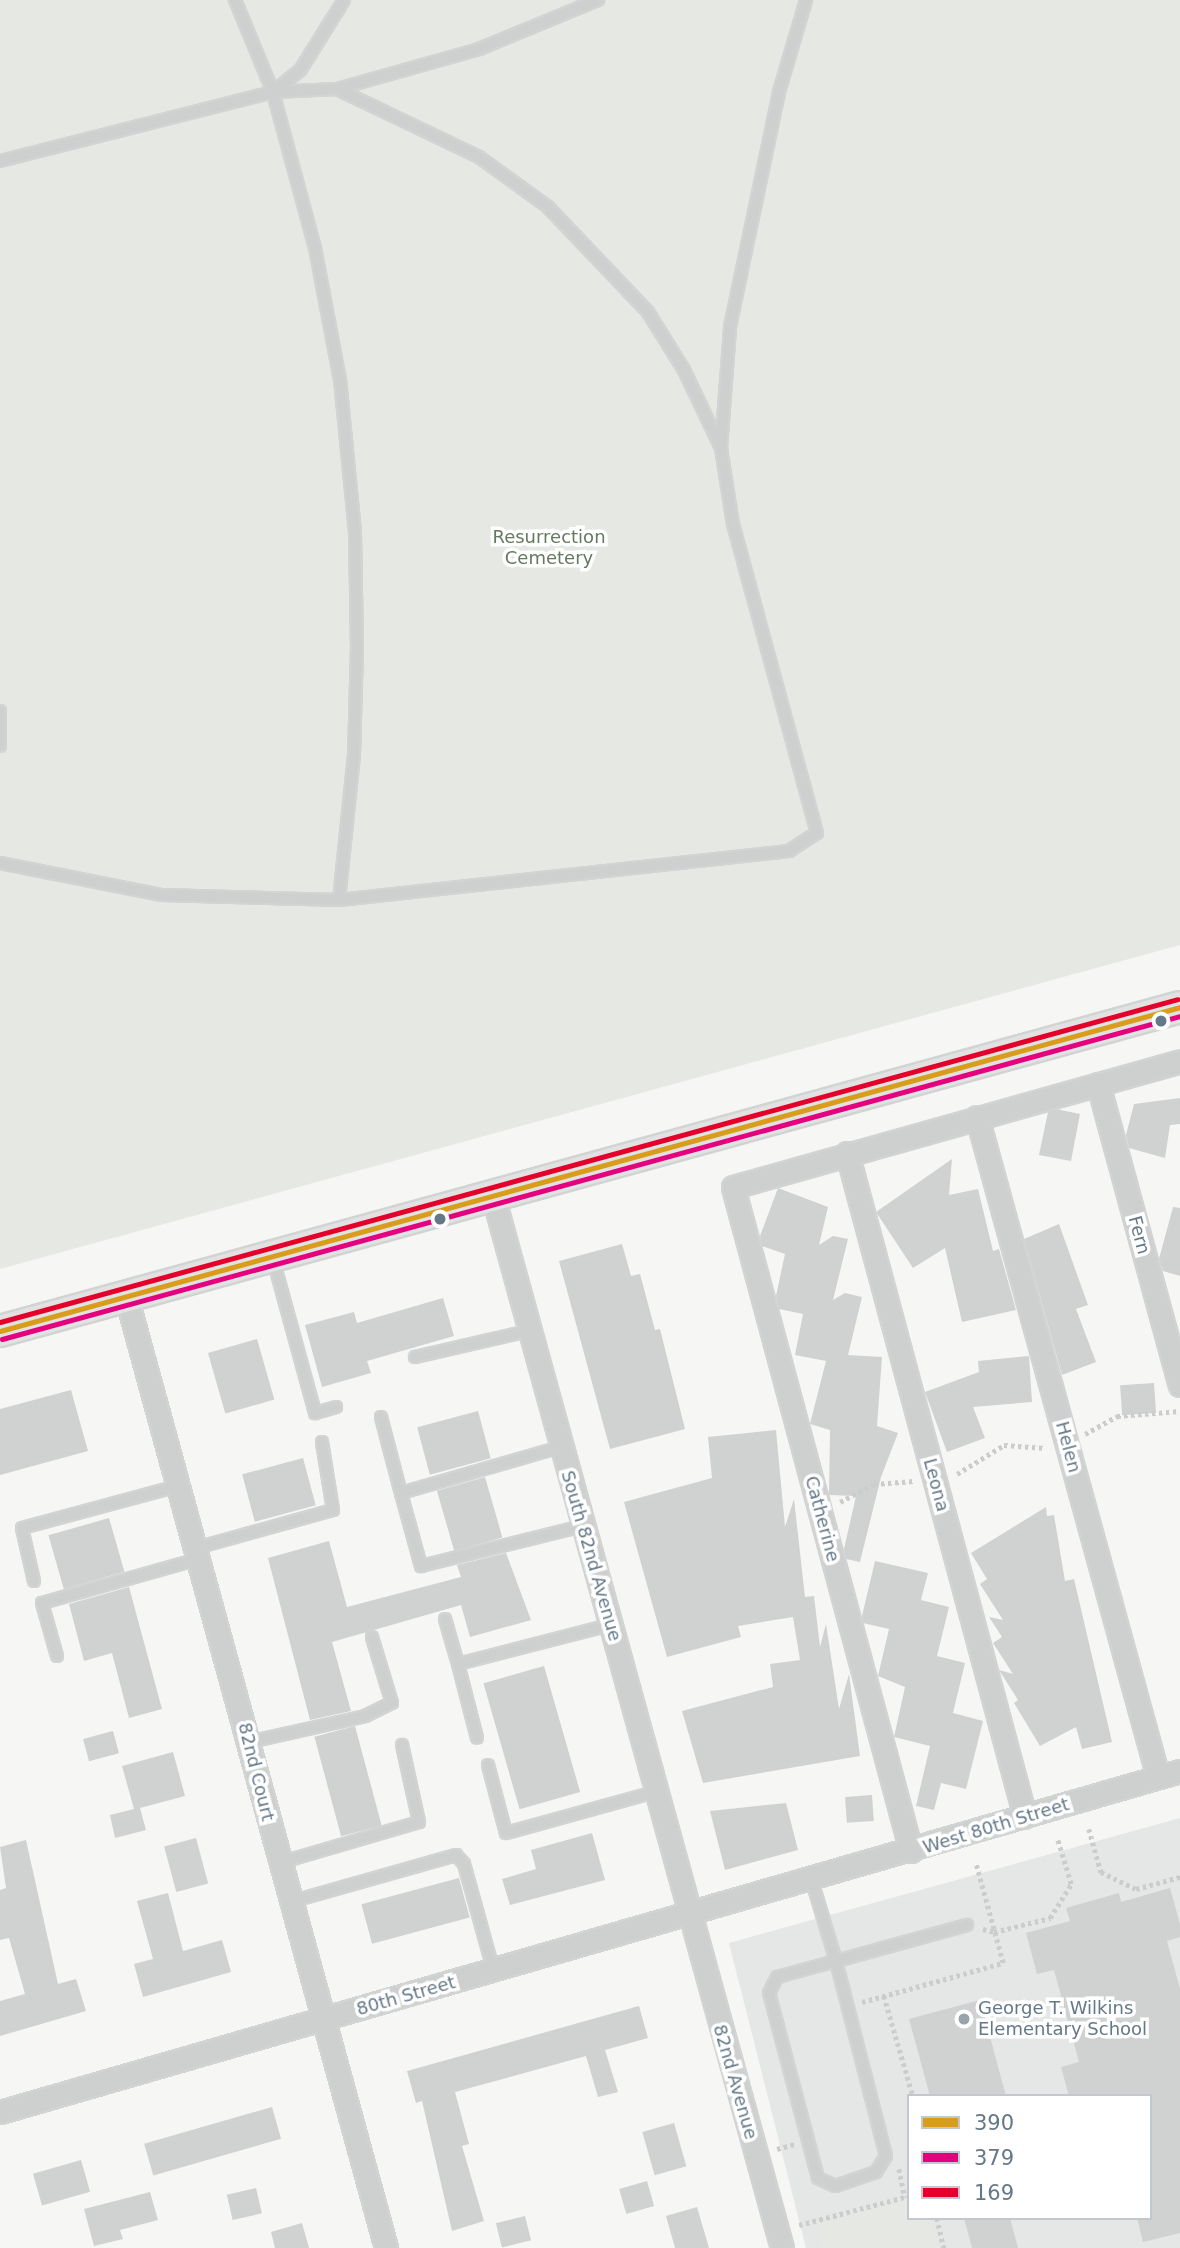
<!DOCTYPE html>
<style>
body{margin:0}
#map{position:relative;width:1180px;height:2248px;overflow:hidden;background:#f6f6f5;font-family:"DejaVu Sans",sans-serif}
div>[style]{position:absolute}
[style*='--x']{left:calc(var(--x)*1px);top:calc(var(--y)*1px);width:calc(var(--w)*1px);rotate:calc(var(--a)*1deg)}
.built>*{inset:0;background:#e5e6e6}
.green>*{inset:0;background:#e6e9e3}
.building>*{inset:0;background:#d0d1d1;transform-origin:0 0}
.path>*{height:4.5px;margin-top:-2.25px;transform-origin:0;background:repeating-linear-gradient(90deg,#cccccd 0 3.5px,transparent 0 7px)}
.roads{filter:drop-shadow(2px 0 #d2d3d3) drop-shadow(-2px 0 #d2d3d3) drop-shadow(0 2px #d2d3d3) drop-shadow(0 -2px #d2d3d3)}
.service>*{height:10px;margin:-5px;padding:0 5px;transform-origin:5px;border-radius:5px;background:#ced0d0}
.minor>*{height:21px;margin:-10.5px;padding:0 10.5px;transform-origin:10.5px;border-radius:10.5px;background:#ced0d0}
.secondary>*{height:30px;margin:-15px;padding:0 15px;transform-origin:15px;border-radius:15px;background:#e1e2e2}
.bus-1>*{height:5px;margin:-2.5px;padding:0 2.5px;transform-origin:2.5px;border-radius:2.5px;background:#da9d1b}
.bus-2>*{height:5px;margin:-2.5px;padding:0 2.5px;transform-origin:2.5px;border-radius:2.5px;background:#e5007d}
.bus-3>*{height:5px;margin:-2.5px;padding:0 2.5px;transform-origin:2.5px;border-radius:2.5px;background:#e4002b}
.dots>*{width:19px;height:19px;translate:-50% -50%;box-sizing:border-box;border:4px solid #fff;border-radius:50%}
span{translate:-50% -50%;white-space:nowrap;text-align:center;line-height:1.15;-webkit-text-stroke:7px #fff;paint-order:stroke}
.park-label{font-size:18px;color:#65795f}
.street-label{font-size:18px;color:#647887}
.poi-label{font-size:18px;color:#647887}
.left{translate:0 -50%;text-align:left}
.legend{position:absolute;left:907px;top:2094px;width:245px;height:126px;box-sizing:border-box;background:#fff;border:2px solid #c1c9cf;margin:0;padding:9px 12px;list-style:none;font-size:21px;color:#647887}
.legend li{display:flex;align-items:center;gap:14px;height:35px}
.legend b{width:35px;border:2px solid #c1c9cf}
</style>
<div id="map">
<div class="built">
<i style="clip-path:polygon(evenodd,1180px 1818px,1180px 2248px,806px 2248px,729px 1943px,1180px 1818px,909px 2096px,1150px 2096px,1150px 2218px,909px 2218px,909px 2096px)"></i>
</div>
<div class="green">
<i style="clip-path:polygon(0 0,1180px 0,1180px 945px,0 1269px)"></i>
<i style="clip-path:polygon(909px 2199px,909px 2218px,930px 2218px,938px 2248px,823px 2248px,817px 2224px)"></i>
</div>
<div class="building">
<i style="clip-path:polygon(1180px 1098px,1180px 1124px,1170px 1125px,1165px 1158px,1129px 1148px,1126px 1135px,1134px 1104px)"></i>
<i style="clip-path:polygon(1056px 1109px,1080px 1114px,1071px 1161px,1039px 1155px,1048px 1112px)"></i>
<i style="clip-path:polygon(952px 1159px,949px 1195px,978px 1189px,993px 1251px,999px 1249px,1016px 1310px,962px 1322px,945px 1248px,913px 1268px,876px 1212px)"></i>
<i style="clip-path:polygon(778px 1188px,828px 1207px,819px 1245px,833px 1236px,848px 1239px,833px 1300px,845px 1293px,862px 1297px,848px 1355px,882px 1357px,877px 1426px,898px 1433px,881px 1477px,860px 1562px,846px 1559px,844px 1549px,856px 1496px,829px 1495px,830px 1430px,810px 1424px,826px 1361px,795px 1355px,803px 1314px,779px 1309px,776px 1296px,785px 1254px,762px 1246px,760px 1236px)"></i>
<i style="clip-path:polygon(1173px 1207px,1180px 1208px,1180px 1276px,1163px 1271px,1159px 1259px)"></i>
<i style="clip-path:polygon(1059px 1224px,1088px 1305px,1076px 1309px,1096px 1362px,1062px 1375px,1024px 1239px)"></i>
<i style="clip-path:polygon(622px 1244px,631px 1276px,640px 1274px,655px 1330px,660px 1329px,685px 1429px,610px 1449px,559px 1261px)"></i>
<i style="clip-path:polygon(443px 1298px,454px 1336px,367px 1361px,371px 1373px,322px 1387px,305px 1325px,354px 1312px,357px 1323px)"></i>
<i style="left:257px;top:1339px;width:63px;height:51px;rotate:74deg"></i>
<i style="clip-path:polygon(1029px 1356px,1032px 1402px,973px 1407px,985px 1438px,947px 1452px,925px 1392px,979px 1372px,978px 1361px)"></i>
<i style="left:1154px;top:1383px;width:30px;height:34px;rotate:86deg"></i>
<i style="clip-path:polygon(71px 1390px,88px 1451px,0 1475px,0 1409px)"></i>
<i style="left:478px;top:1411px;width:49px;height:63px;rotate:75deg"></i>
<i style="clip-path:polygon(776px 1430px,785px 1527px,794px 1499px,805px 1597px,814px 1596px,820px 1647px,826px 1624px,839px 1709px,849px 1674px,860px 1756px,703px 1783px,682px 1711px,773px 1687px,770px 1664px,800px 1660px,793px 1617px,738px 1626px,741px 1637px,667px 1657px,624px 1502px,712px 1478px,708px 1437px)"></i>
<i style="left:303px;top:1458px;width:49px;height:63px;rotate:75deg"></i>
<i style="left:485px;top:1477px;width:63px;height:50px;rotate:74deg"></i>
<i style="clip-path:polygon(1046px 1507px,1047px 1516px,1054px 1515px,1065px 1581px,1074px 1579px,1112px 1742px,1082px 1749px,1076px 1727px,1040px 1746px,1014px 1703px,1018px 1700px,999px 1670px,1013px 1674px,993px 1643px,1002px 1637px,989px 1617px,1003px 1620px,980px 1584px,987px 1579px,971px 1553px)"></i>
<i style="left:109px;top:1518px;width:56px;height:63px;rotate:74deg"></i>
<i style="clip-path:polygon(329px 1541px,347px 1607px,461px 1577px,457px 1565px,506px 1553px,531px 1620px,470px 1637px,461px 1605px,332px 1642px,351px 1711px,310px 1720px,268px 1558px)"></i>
<i style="clip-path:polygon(875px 1561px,928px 1573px,921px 1600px,949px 1607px,937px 1656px,965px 1663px,953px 1713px,983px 1721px,966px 1789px,941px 1783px,934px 1810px,916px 1806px,930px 1746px,894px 1737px,905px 1687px,878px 1676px,889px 1629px,863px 1623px,862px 1616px)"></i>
<i style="clip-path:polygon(129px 1587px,162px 1709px,129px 1718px,112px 1653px,84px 1661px,69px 1604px)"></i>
<i style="left:544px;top:1666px;width:131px;height:63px;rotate:74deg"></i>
<i style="left:355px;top:1726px;width:103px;height:42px;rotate:75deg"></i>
<i style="left:113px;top:1731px;width:23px;height:31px;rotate:75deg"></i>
<i style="clip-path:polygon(173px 1752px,185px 1796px,140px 1808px,146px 1830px,115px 1838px,110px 1815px,134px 1809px,122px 1766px)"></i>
<i style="left:872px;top:1795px;width:26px;height:27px;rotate:86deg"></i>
<i style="clip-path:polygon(786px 1803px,798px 1850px,725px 1870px,710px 1811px)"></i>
<i style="clip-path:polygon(592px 1833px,605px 1880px,510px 1905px,502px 1879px,536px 1869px,531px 1850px)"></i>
<i style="left:196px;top:1838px;width:47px;height:33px;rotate:75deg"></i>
<i style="clip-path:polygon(26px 1840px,58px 1984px,76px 1979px,86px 2011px,0 2036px,0 2001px,25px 1994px,9px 1938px,0 1940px,0 1890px,6px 1888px,0 1847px)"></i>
<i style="left:459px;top:1878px;width:41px;height:101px;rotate:75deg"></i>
<i style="clip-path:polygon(1170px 1888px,1180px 1924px,1180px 1937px,1167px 1941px,1180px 1989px,1180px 2233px,1143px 2242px,1137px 2218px,1150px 2218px,1150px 2096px,1069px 2096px,1061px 2067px,1079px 2062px,1054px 1970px,1037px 1974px,1026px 1933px,1070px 1921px,1066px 1908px,1119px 1893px,1121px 1902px)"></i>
<i style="clip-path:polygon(168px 1893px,183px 1951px,222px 1940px,231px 1972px,143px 1997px,134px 1964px,153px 1959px,137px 1901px)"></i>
<i style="clip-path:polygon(980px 2000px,1006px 2096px,930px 2096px,909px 2019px)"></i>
<i style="clip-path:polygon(639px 2006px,648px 2038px,605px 2050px,618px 2092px,598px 2097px,586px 2056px,455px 2092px,469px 2144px,462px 2146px,484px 2221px,452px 2231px,422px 2101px,416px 2103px,407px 2071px)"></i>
<i style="left:272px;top:2107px;width:33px;height:133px;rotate:74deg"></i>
<i style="left:674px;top:2123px;width:45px;height:33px;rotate:74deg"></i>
<i style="left:81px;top:2160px;width:33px;height:50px;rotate:74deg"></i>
<i style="left:647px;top:2181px;width:26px;height:29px;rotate:74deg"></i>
<i style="left:256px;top:2188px;width:26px;height:30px;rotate:77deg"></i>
<i style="clip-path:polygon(150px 2192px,158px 2220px,120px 2230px,123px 2239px,94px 2246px,84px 2209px)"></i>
<i style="clip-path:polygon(697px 2207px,709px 2248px,675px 2248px,666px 2216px)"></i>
<i style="left:525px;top:2216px;width:25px;height:30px;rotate:76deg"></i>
<i style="clip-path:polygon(964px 2218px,1010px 2218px,1018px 2248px,972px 2248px)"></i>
<i style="clip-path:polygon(302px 2223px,309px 2248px,275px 2248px,271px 2232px)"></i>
</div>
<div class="path">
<i style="--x:1085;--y:1434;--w:37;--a:-29"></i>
<i style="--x:1117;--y:1416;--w:63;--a:-4.5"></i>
<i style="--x:957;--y:1474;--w:55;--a:-31.7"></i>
<i style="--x:1004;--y:1445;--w:41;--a:4.2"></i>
<i style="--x:840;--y:1502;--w:38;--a:-28"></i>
<i style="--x:874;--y:1484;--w:40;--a:-4.3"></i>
<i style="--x:1089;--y:1829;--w:45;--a:74.4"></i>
<i style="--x:1101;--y:1872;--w:39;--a:26"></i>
<i style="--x:1136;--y:1889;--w:46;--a:-15.3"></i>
<i style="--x:983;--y:1929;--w:11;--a:15"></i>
<i style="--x:994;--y:1932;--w:58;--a:-14"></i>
<i style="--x:1050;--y:1918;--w:40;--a:-58"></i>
<i style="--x:1071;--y:1884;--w:48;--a:-106.9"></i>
<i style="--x:884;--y:1996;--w:104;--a:73.8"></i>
<i style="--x:862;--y:2002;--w:146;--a:-15.5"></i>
<i style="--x:1003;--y:1963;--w:103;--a:-105.3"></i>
<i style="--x:777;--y:2149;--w:18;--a:-16"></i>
<i style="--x:899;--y:2169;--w:29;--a:78"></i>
<i style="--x:937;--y:2218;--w:31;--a:77"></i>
<i style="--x:799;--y:2225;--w:114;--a:-14.8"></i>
</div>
<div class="roads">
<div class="service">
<i style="--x:337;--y:89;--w:148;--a:-15.7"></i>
<i style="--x:479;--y:49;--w:129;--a:-22.4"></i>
<i style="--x:273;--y:92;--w:64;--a:-2.7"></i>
<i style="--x:337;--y:89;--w:157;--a:25.6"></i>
<i style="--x:479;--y:157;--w:85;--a:35.9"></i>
<i style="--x:548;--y:207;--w:145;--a:46.4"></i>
<i style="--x:648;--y:312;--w:68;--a:58.2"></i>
<i style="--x:684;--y:370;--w:86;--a:64.6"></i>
<i style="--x:0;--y:161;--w:282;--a:-14.2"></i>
<i style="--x:273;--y:92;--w:36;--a:-39"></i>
<i style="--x:301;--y:69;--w:81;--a:-58.1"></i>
<i style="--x:0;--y:711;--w:35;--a:90"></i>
<i style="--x:0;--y:863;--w:164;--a:11.2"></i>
<i style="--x:161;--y:895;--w:178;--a:1.6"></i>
<i style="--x:339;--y:900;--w:146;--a:-84.1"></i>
<i style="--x:354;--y:755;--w:107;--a:-88.4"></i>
<i style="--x:357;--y:648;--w:116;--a:-91"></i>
<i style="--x:355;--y:532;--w:153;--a:-95.6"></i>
<i style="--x:340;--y:380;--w:134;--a:-100.7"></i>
<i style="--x:315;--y:248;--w:162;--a:-105.1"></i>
<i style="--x:273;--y:92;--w:100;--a:-112.4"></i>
<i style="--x:339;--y:900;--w:453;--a:-6.2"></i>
<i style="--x:789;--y:851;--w:33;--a:-33"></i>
<i style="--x:817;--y:833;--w:320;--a:-105.2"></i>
<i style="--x:733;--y:524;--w:77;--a:-99"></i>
<i style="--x:721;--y:448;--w:121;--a:-85.7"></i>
<i style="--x:730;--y:327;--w:240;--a:-78.2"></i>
<i style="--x:779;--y:92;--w:96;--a:-73.6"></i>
<i style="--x:273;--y:1259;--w:160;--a:74.7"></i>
<i style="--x:315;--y:1413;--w:22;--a:-16"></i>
<i style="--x:415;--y:1357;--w:116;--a:-13"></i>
<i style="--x:381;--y:1417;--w:79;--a:75.3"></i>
<i style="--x:401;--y:1493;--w:166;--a:-16.1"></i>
<i style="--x:401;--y:1493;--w:76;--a:74.7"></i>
<i style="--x:421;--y:1566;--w:167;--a:-13.9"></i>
<i style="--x:196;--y:1548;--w:142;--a:-15.5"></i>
<i style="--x:333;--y:1510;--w:69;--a:-99.2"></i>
<i style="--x:34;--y:1581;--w:54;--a:-102.8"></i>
<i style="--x:22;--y:1528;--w:162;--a:-15.1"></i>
<i style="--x:445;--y:1619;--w:47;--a:73.9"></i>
<i style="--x:458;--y:1664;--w:157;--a:-14.4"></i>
<i style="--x:57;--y:1656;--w:55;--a:-105.8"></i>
<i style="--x:42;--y:1603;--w:163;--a:-15.7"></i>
<i style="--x:458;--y:1664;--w:76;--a:75.6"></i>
<i style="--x:249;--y:1742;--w:119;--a:-12.6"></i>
<i style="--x:365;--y:1716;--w:30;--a:-26"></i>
<i style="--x:392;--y:1703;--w:69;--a:-106.9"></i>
<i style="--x:488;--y:1765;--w:70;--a:75.2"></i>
<i style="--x:506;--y:1833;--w:155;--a:-15.4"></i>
<i style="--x:279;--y:1863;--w:146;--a:-16.3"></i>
<i style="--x:419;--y:1822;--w:79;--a:-102.4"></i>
<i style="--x:812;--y:1881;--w:84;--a:73.3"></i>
<i style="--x:836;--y:1961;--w:201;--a:75.6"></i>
<i style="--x:886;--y:2156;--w:19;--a:122"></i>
<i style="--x:876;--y:2172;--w:43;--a:161.1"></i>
<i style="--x:835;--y:2186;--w:19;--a:-155"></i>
<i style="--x:818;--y:2178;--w:191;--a:-104.8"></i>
<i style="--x:769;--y:1993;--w:18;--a:-63"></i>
<i style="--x:777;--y:1977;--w:61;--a:-15.2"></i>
<i style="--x:836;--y:1961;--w:136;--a:-15.4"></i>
<i style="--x:290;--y:1902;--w:173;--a:-15.8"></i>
<i style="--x:456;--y:1855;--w:12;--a:48"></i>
<i style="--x:464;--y:1864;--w:112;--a:74.5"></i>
</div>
<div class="minor">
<i style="--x:1098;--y:1084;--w:312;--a:74.8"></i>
<i style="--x:977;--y:1117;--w:684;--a:74.66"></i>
<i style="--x:847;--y:1153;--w:687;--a:74.99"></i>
<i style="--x:493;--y:1196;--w:1091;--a:74.64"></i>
<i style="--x:126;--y:1296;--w:987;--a:74.72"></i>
<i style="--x:911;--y:1851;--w:687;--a:-105.01"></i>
<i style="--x:733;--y:1187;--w:464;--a:-15.7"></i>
<i style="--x:0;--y:2112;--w:1228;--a:-16.12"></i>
</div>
<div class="secondary">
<i style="--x:0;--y:1331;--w:1224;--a:-15.35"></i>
</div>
</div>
<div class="bus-1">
<i style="--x:0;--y:1331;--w:1224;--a:-15.35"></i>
</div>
<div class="bus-2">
<i style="--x:2;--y:1339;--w:1221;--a:-15.33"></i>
</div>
<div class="bus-3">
<i style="--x:0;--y:1322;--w:1221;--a:-15.33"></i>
</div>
<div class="dots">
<i style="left:1161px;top:1021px;background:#647887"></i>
<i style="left:440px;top:1219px;background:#647887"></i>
<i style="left:964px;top:2019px;background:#97a4ae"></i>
</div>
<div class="park-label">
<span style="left:549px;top:548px">Resurrection<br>Cemetery</span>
</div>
<div class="street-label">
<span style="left:1139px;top:1235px;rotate:75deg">Fern</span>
<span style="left:1068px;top:1447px;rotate:75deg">Helen</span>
<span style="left:936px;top:1485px;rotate:75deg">Leona</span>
<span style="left:822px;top:1519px;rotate:75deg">Catherine</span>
<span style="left:591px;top:1556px;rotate:74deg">South 82nd Avenue</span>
<span style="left:256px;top:1772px;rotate:76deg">82nd Court</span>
<span style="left:996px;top:1826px;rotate:-17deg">West 80th Street</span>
<span style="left:406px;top:1996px;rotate:-16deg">80th Street</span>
<span style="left:735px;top:2082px;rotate:74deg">82nd Avenue</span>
</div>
<div class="poi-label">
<span class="left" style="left:978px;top:2019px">George T. Wilkins<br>Elementary School</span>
</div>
<ul class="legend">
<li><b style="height:9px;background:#da9d1b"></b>390</li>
<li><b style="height:9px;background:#e5007d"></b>379</li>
<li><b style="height:9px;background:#e4002b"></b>169</li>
</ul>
</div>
